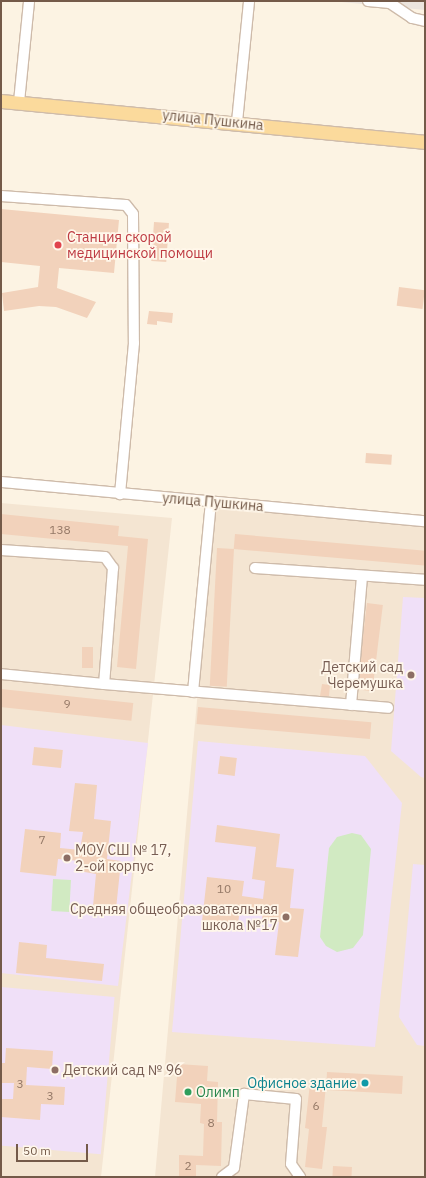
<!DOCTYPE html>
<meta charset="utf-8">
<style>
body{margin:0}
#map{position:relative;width:426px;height:1178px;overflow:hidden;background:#fcf3e3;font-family:"IBM Plex Sans",sans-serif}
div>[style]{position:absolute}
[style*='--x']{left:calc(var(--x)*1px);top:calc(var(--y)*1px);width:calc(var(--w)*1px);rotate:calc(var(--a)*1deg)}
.residential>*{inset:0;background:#f4e5d2}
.industrial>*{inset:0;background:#ece5de}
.education>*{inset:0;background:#f0e0f8;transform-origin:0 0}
.green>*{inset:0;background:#d1eac2;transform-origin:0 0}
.building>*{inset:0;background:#f2d2bb;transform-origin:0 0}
.roads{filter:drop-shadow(1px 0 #cebbaa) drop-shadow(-1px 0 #cebbaa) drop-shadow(0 1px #cebbaa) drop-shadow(0 -1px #cebbaa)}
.minor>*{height:10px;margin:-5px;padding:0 5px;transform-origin:5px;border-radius:5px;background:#fff}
.major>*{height:13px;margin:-6.5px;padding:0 6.5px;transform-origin:6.5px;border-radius:6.5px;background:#fbda9c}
.dots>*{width:11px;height:11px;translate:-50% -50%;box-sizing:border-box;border:2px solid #fff7ea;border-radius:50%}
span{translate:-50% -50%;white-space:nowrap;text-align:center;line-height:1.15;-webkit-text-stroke:3.5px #fff7ea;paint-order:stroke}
.number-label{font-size:12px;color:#947866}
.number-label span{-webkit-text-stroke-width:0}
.street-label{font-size:14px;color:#745a49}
.health-label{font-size:14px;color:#be3a42}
.left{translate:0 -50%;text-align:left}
.education-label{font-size:14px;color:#785e54}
.right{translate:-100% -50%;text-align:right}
.culture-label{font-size:14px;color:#0d838f}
.leisure-label{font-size:14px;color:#27864d}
.frame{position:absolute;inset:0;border:2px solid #745a49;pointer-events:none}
.scale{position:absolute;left:16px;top:1144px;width:72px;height:18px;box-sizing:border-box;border:2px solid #745a49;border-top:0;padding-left:5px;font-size:12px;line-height:14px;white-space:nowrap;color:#745a49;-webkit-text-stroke:3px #fff7ea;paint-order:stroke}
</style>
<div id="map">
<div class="residential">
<i style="clip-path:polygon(1px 503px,172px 518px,101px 1177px,1px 1177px)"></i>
<i style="clip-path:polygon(214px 508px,425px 526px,425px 1177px,155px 1177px)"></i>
</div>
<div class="industrial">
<i style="clip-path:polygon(331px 1px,425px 1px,425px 10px)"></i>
</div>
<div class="education">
<i style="clip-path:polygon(403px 597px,425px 598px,425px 778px,421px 777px,391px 751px)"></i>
<i style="clip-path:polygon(1px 725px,148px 743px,118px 986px,1px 973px)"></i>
<i style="clip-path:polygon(198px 741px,365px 756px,402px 803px,375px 1047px,172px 1032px)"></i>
<i style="clip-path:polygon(413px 864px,425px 865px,425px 1046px,417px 1045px,399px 1017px)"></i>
<i style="left:1px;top:987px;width:114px;height:158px;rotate:5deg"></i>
</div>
<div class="green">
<i style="clip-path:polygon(352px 833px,361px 835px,371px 849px,363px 935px,353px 948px,337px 952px,326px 946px,320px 937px,329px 848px,337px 837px)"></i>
<i style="left:53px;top:879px;width:18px;height:32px;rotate:3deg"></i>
</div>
<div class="building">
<i style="clip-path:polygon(1px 209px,119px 220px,114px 273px,59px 268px,57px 288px,96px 302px,87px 318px,56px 307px,39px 306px,4px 311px,2px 293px,38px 287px,40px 266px,1px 262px)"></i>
<i style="left:154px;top:222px;width:15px;height:39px;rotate:4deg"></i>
<i style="left:399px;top:287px;width:26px;height:19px;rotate:7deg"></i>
<i style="clip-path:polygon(149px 311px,173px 313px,172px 323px,157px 321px,157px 325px,147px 324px)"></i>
<i style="left:366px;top:453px;width:26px;height:10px;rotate:4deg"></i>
<i style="clip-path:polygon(1px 514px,119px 526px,118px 536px,148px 539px,136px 669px,117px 667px,128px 546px,1px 534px)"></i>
<i style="left:235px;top:534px;width:191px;height:15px;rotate:5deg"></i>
<i style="left:217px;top:548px;width:17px;height:138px;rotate:3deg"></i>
<i style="left:367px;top:603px;width:16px;height:87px;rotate:7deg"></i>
<i style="left:82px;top:647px;width:11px;height:21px"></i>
<i style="clip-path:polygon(322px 684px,330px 685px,329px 696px,320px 696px)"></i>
<i style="left:1px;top:689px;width:133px;height:18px;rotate:6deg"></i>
<i style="left:198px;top:707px;width:174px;height:17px;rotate:5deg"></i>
<i style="left:34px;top:747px;width:29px;height:18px;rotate:6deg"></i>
<i style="left:220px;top:756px;width:17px;height:18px;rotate:7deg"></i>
<i style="clip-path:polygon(75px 783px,97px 785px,94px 819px,111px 821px,107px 859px,121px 861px,116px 909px,93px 906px,96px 874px,79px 871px,80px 861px,58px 859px,56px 876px,20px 872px,25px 829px,61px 833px,60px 848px,80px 850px,83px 832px,69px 831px)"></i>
<i style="clip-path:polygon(217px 825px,280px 834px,276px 867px,294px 869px,290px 908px,304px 909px,298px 957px,275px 955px,279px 922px,262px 920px,263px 910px,240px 907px,238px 925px,202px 921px,207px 877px,244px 881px,242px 896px,263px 899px,265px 881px,252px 879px,256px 847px,215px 842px)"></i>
<i style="clip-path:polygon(19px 942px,47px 945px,46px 958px,104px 964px,102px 981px,16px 973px)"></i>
<i style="clip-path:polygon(6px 1048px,53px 1051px,52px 1069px,27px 1067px,26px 1085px,65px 1087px,64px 1105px,41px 1104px,40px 1120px,1px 1117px,1px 1099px,13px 1099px,14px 1083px,1px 1083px,1px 1063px,5px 1063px)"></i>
<i style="clip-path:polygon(178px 1064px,208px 1066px,207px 1081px,218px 1082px,217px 1122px,222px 1122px,221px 1166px,196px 1165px,196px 1177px,179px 1177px,179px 1155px,203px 1156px,204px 1124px,200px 1123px,201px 1104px,175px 1102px)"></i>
<i style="left:327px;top:1072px;width:76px;height:18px;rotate:3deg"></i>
<i style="clip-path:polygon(310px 1083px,326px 1085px,322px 1127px,327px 1127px,322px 1169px,305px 1167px,309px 1129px,305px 1128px)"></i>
<i style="left:333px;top:1166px;width:19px;height:11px;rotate:3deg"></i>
</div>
<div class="roads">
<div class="minor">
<i style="--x:368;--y:1;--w:22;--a:5"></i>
<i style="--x:390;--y:3;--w:27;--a:34"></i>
<i style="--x:412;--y:18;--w:13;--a:13"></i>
<i style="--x:19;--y:102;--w:101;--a:-84.3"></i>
<i style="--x:237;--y:122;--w:122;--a:-84.3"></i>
<i style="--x:1;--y:196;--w:125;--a:4.1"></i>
<i style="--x:126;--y:205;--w:11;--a:52"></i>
<i style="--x:133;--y:214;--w:129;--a:89.6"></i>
<i style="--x:134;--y:343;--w:152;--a:95.3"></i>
<i style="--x:1;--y:482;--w:426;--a:5.3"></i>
<i style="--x:1;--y:550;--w:104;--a:3.9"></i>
<i style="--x:105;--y:557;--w:14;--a:54"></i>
<i style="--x:113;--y:568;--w:116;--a:94.4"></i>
<i style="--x:104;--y:684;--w:103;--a:-174.5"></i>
<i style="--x:255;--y:568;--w:170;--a:4"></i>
<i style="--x:104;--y:684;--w:285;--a:4.8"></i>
<i style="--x:193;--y:692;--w:191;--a:-84.6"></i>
<i style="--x:351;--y:705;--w:128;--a:-85.1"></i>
<i style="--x:222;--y:1177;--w:15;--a:-37"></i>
<i style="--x:234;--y:1168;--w:75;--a:-82.3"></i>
<i style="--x:244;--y:1094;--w:52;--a:5.5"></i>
<i style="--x:296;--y:1099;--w:65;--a:94.4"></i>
<i style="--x:291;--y:1164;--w:16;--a:55"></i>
</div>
<div class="major">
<i style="--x:1;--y:101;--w:426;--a:5.5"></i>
</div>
</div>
<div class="dots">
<i style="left:58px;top:245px;background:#e0444e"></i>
<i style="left:411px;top:675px;background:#8d6e63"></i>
<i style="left:67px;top:858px;background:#8d6e63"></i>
<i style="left:286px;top:917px;background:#8d6e63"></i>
<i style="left:55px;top:1070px;background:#8d6e63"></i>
<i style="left:365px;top:1083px;background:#0f9aa8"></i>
<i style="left:188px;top:1092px;background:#2e9e5b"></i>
</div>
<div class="number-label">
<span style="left:60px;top:530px">138</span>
<span style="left:67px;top:704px">9</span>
<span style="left:42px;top:840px">7</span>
<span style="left:224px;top:889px">10</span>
<span style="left:20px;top:1084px">3</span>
<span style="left:50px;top:1096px">3</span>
<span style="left:316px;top:1106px">6</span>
<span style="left:211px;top:1123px">8</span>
<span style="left:188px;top:1166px">2</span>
</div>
<div class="street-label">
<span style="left:213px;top:120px;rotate:6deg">улица Пушкина</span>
<span style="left:213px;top:502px;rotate:5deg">улица Пушкина</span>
</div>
<div class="health-label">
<span class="left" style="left:67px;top:245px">Станция скорой<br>медицинской помощи</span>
</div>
<div class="education-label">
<span class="right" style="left:403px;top:675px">Детский сад<br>Черемушка</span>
<span class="left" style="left:75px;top:858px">МОУ СШ № 17,<br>2-ой корпус</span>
<span class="right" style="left:278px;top:917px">Средняя общеобразовательная<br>школа №17</span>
<span class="left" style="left:63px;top:1070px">Детский сад № 96</span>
</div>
<div class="culture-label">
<span class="right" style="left:357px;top:1083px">Офисное здание</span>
</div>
<div class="leisure-label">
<span class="left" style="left:196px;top:1092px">Олимп</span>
</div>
<div class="frame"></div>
<div class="scale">50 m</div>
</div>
